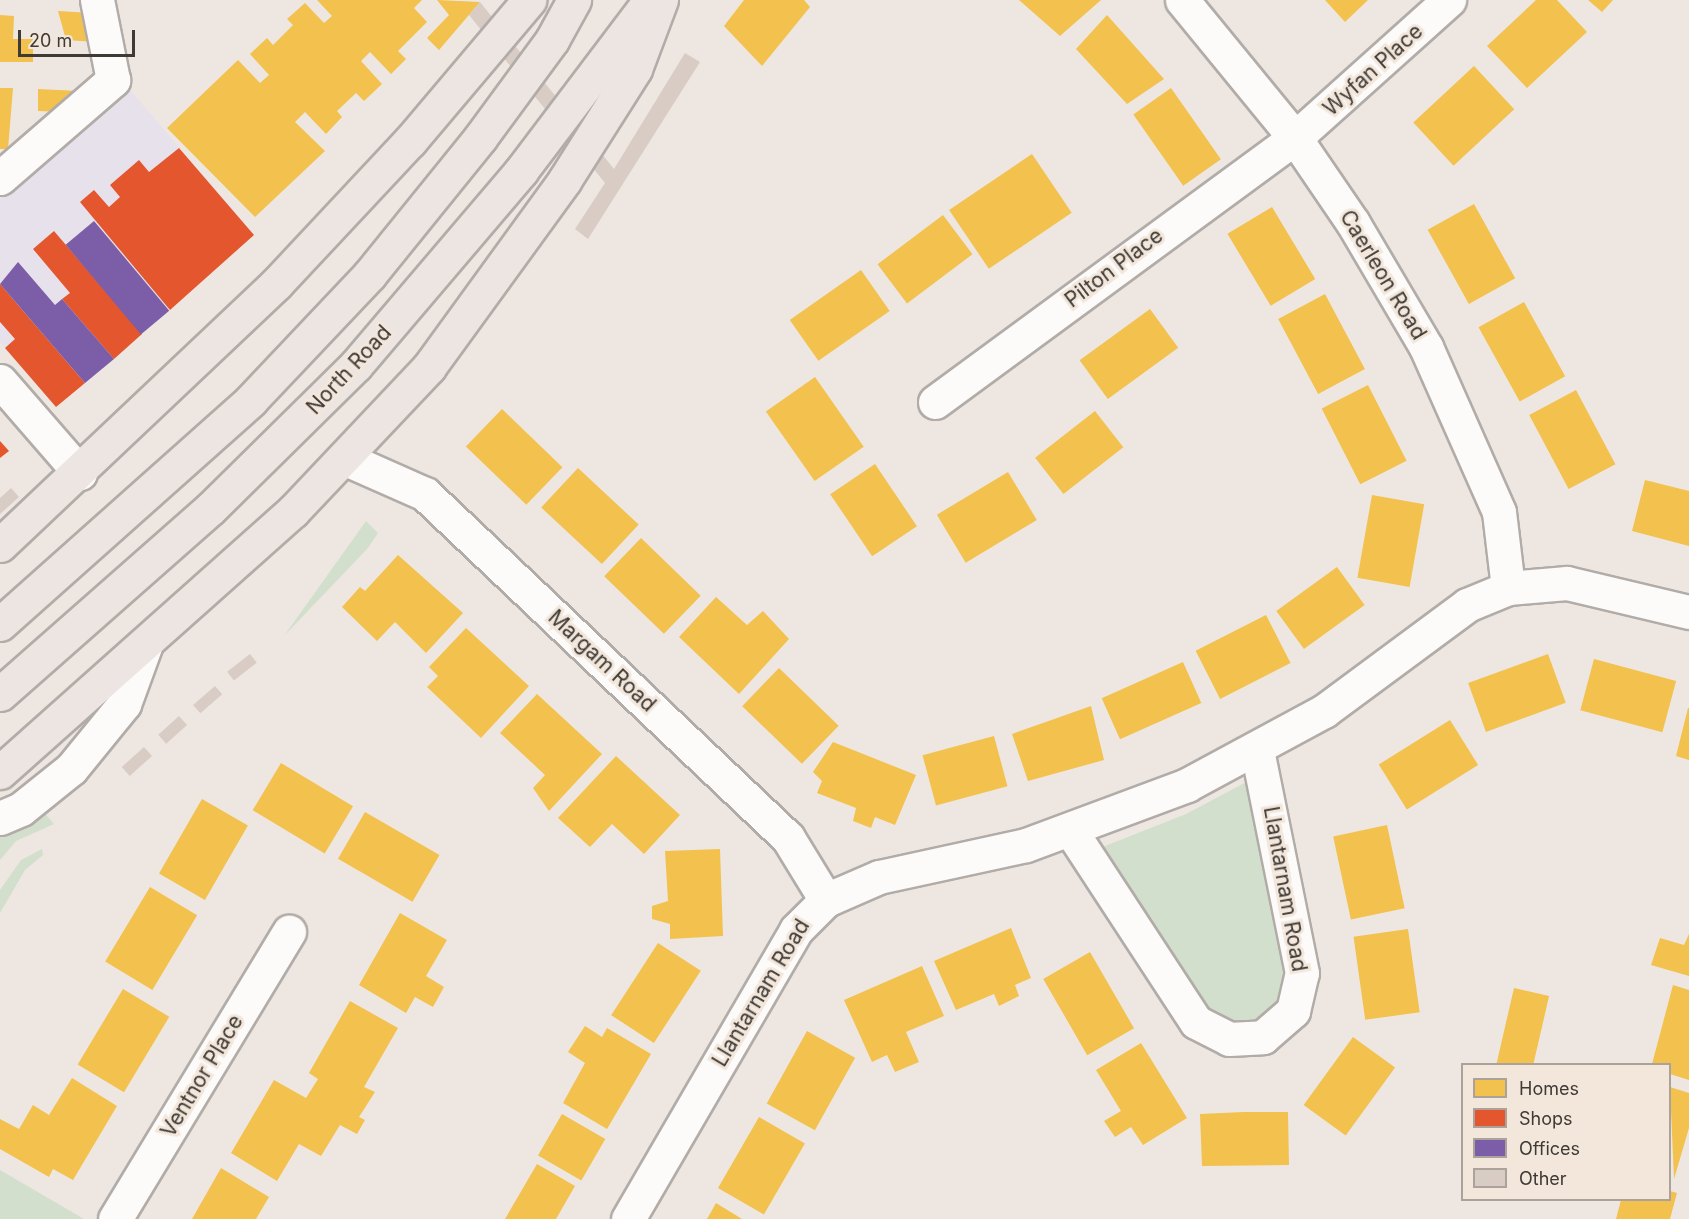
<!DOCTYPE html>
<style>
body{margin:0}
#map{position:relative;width:1689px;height:1219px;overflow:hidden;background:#eee7e1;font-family:Inter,sans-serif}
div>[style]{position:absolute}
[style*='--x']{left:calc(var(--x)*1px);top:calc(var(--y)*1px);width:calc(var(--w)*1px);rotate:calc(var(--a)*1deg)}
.commercial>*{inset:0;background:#e6e1ea}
.green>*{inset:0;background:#d2dfcc}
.homes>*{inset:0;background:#f2c14e;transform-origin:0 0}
.shops>*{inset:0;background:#e4572e}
.offices>*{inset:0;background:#7b5ea7;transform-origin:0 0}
.building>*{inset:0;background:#d9ccc4;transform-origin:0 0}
.roads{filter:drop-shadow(2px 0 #b2aca8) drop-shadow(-2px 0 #b2aca8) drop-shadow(0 2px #b2aca8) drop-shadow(0 -2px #b2aca8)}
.minor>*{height:33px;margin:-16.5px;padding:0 16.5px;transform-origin:16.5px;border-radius:16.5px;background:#fcfbfa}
.major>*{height:33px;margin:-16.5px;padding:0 16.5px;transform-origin:16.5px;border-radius:16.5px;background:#ede5e2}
span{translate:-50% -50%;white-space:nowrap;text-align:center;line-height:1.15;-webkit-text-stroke:6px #f3e7dc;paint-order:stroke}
.street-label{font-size:21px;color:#3e3a35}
.legend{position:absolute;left:1461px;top:1063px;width:210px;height:138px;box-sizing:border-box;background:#f3e7dc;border:2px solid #aba299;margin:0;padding:8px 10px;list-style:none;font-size:18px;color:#3e3a35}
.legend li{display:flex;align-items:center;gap:12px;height:30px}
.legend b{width:30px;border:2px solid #aba299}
.scale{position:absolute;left:18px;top:30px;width:117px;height:27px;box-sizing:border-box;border:3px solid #3e3a35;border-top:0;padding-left:8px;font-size:18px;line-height:21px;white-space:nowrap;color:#3e3a35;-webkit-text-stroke:4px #f3e7dc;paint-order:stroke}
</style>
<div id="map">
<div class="commercial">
<i style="clip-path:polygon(124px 83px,254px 235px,56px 407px,0 342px,0 191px)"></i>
</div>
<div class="green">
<i style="clip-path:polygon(366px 521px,378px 533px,368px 548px,284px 636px)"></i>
<i style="clip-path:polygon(1252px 779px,1288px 984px,1276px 1008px,1259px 1020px,1237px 1023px,1210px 1014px,1095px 850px,1186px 814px)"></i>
<i style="clip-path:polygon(41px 809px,54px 824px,16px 841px,0 860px,0 833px)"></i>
<i style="clip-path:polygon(42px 849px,43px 855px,25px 870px,0 913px,0 890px,21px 860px)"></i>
<i style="clip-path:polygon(0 1170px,84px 1219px,0 1219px)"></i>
</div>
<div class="homes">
<i style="clip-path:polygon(317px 0,422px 0,414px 8px,427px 22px,398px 51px,406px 59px,391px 74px,370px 52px,361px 61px,382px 84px,364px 101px,356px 93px,337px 111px,342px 117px,326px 134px,305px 112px,295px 122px,325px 151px,255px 217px,167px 128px,238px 60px,260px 83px,269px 75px,250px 54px,267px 38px,273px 45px,293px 25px,287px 19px,305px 3px,324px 23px,332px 16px)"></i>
<i style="clip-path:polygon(437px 0,480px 2px,439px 50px,427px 38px,449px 15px)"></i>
<i style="clip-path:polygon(744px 0,804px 0,810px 7px,762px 66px,724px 26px)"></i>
<i style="clip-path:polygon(1019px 0,1101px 0,1060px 36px)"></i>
<i style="clip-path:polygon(1325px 0,1368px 0,1345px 22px)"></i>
<i style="clip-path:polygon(1536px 0,1557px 0,1587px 32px,1527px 88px,1487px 46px)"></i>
<i style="clip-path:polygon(1588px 0,1613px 0,1602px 12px)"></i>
<i style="clip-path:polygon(58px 11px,91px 13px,96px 42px,66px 40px)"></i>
<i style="clip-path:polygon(0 15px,14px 16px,13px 39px,33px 39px,33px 62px,0 62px)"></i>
<i style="clip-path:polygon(1107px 15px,1164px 79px,1127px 104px,1076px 49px)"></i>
<i style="left:1474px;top:66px;width:59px;height:83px;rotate:47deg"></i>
<i style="clip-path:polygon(0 88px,13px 88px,8px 149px,0 149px)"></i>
<i style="left:1171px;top:88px;width:87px;height:46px;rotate:55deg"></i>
<i style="clip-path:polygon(38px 89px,79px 91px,64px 112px,38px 111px)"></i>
<i style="left:1032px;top:154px;width:71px;height:100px;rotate:56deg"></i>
<i style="left:1474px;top:204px;width:85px;height:53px;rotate:61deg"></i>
<i style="left:1272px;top:207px;width:84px;height:52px;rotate:59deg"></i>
<i style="left:943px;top:215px;width:49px;height:82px;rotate:53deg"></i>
<i style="left:861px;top:270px;width:50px;height:87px;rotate:55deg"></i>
<i style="left:1325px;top:294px;width:85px;height:53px;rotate:62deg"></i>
<i style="left:1524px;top:302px;width:85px;height:52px;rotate:61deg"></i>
<i style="left:1150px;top:309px;width:48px;height:87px;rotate:54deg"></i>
<i style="left:815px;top:377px;width:85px;height:60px;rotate:55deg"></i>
<i style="left:1368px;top:385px;width:85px;height:52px;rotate:63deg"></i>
<i style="left:1576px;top:390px;width:84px;height:53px;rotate:62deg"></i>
<i style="left:502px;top:409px;width:84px;height:52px;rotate:44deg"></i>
<i style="left:1095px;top:411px;width:46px;height:76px;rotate:52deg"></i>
<i style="left:875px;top:464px;width:75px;height:54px;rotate:56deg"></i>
<i style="left:578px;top:468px;width:83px;height:54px;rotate:43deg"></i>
<i style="left:1008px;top:472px;width:56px;height:83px;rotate:59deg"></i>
<i style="clip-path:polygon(1645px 480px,1689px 491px,1689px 546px,1632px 531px)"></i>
<i style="left:1372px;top:495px;width:53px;height:84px;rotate:10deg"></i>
<i style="left:641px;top:538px;width:83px;height:53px;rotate:44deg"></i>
<i style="clip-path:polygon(398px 555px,463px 613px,426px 653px,395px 622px,377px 641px,342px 607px,360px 587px,365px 591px)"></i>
<i style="left:1337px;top:567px;width:47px;height:75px;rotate:54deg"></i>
<i style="clip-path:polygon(716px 597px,747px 625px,763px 611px,789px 639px,739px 694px,679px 637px)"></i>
<i style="left:1266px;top:615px;width:54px;height:79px;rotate:63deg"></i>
<i style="clip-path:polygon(466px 628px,529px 686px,481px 738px,427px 687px,438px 676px,429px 667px)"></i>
<i style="left:1548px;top:654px;width:52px;height:85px;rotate:70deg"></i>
<i style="left:1594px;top:659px;width:85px;height:53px;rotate:15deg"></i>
<i style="left:1183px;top:662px;width:45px;height:89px;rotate:66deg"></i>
<i style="left:779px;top:668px;width:83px;height:53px;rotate:44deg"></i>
<i style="clip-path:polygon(537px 694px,602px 754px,549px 811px,533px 788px,545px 775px,500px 733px)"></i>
<i style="clip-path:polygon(1091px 706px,1104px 760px,1028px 781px,1012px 734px)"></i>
<i style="clip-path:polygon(1688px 708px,1689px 708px,1689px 760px,1676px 756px)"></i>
<i style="left:1450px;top:720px;width:53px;height:84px;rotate:58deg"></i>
<i style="left:994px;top:736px;width:52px;height:74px;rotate:75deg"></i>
<i style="clip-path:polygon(833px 742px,916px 775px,895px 825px,875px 817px,871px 828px,853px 821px,856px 808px,817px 793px,822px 781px,813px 772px)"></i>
<i style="clip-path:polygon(616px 756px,680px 815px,644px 854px,612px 824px,590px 847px,558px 818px)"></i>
<i style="left:281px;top:763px;width:84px;height:55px;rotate:31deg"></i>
<i style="left:202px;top:799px;width:53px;height:86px;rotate:30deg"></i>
<i style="left:365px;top:812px;width:86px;height:54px;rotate:30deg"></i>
<i style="left:1387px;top:825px;width:85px;height:55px;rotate:78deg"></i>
<i style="clip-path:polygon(720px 849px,723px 936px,670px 939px,670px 924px,652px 919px,652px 906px,668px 901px,665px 851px)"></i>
<i style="left:150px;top:887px;width:55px;height:87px;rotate:31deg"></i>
<i style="clip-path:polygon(400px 913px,447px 940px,426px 976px,444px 987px,433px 1007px,415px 997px,406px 1013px,359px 985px)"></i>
<i style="clip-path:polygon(1011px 928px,1031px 978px,1015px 985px,1019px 996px,999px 1006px,994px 994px,956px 1010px,934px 961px)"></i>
<i style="left:1408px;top:929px;width:84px;height:55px;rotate:82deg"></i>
<i style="clip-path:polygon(1689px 934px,1689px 976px,1651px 965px,1660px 938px,1684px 945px)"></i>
<i style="left:658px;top:943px;width:51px;height:86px;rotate:33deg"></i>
<i style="left:1090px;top:952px;width:88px;height:54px;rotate:60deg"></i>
<i style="clip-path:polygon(922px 966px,944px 1016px,906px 1032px,919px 1062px,895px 1072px,887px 1055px,872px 1062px,844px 1000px)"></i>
<i style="clip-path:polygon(1673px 985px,1689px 990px,1689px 1080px,1670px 1074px,1670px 1064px,1652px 1064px)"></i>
<i style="left:1514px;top:988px;width:36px;height:78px;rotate:13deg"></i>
<i style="left:123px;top:989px;width:54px;height:88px;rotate:31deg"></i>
<i style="clip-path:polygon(350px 1001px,398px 1028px,364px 1087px,375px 1092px,359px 1117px,365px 1120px,357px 1134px,340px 1125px,321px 1156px,299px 1144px,277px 1181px,231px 1153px,274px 1080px,306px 1098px,318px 1079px,309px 1073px)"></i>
<i style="clip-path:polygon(585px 1026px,602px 1037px,607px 1028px,651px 1054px,607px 1129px,563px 1103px,585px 1063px,568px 1052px)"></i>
<i style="left:807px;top:1031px;width:55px;height:83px;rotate:29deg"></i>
<i style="left:1353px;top:1037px;width:52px;height:84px;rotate:36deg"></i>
<i style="clip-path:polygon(1141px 1043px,1187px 1118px,1143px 1145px,1131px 1127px,1115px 1137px,1104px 1121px,1121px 1111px,1096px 1070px)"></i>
<i style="clip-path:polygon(72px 1078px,117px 1106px,73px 1180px,53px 1169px,49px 1177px,0 1149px,0 1119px,19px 1129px,33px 1105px,49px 1115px)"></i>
<i style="clip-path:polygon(1670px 1087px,1689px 1093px,1689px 1128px,1674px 1179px)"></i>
<i style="clip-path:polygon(1244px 1112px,1288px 1112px,1289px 1165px,1202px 1166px,1200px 1114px)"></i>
<i style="left:562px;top:1114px;width:50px;height:48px;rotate:30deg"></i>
<i style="left:759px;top:1117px;width:53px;height:82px;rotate:30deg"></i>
<i style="clip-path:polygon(537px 1164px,575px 1186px,556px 1219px,505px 1219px)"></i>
<i style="clip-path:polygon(221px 1168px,269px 1197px,256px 1219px,192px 1219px)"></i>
<i style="clip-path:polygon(1670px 1191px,1677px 1193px,1670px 1219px,1616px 1219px,1621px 1200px,1670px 1200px)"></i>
<i style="clip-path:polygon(716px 1203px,742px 1219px,707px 1219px)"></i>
</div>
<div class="shops">
<i style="clip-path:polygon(179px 148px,254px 235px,170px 310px,80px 202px,94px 190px,109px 207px,120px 197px,110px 185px,139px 160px,149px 172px)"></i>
<i style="clip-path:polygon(54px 231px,142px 334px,114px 359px,62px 299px,70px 293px,33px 249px)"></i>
<i style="clip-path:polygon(0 284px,85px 383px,56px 407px,5px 348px,15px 339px,0 322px)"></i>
<i style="clip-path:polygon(0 441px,9px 451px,0 458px)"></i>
</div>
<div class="offices">
<i style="left:94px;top:221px;width:117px;height:37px;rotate:50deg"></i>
<i style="clip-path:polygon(18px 262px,55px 305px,62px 299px,114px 359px,85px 383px,0 284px)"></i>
</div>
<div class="building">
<i style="clip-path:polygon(480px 2px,614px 169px,685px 53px,700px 62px,588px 239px,575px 229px,605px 183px,469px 15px)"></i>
<i style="clip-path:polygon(11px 488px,19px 497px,0 514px,0 498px)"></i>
<i style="left:250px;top:654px;width:11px;height:29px;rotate:52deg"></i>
<i style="left:215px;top:686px;width:11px;height:29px;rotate:49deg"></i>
<i style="left:179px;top:716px;width:12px;height:28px;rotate:48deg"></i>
<i style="left:144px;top:747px;width:12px;height:30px;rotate:48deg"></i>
</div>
<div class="roads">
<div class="minor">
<i style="--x:1182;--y:0;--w:178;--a:50.7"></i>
<i style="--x:1295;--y:138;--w:103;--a:55.7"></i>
<i style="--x:1353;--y:223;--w:144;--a:59.5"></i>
<i style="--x:1426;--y:347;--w:180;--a:66.1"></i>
<i style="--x:1499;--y:512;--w:77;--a:83.2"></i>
<i style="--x:0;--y:178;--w:150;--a:-40.9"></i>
<i style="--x:113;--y:80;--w:82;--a:-101.3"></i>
<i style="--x:0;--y:381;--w:122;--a:49"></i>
<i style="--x:935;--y:402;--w:446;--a:-36.3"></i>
<i style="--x:1295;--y:138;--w:207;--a:-41.9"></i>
<i style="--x:346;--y:459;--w:86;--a:23.9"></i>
<i style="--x:425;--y:494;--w:500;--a:43.46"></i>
<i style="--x:788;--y:838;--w:73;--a:58.5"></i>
<i style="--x:0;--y:818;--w:23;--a:-23"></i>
<i style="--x:21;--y:809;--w:64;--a:-38.7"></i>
<i style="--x:71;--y:769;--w:84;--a:-50.8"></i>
<i style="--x:124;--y:704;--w:64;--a:-69.9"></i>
<i style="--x:1071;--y:831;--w:228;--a:56.8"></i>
<i style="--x:1196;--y:1022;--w:37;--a:27"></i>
<i style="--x:1229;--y:1039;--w:34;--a:-3"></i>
<i style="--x:1263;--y:1037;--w:40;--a:-41"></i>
<i style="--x:1293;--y:1011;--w:39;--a:-77"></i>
<i style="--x:1302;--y:973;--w:227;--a:-101.4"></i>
<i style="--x:115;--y:1219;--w:336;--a:-58.8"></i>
<i style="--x:628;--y:1219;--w:334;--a:-59.8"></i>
<i style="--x:796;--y:930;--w:42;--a:-45"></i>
<i style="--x:826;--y:900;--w:58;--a:-23.5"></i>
<i style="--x:879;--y:877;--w:150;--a:-12.3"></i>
<i style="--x:1026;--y:845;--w:172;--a:-20.4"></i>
<i style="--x:1187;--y:785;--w:156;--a:-28.4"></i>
<i style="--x:1324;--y:711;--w:178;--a:-36.5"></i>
<i style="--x:1467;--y:605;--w:44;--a:-22.5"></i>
<i style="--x:1508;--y:588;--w:59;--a:-4.8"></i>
<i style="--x:1567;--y:583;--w:125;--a:13.4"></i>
</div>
<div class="major">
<i style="--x:0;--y:545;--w:381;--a:-43.4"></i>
<i style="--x:277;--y:283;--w:195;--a:-46.9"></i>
<i style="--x:410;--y:141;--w:185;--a:-49.8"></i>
<i style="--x:0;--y:624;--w:336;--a:-41.7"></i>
<i style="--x:251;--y:400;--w:173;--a:-46.6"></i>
<i style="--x:370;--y:274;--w:175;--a:-51"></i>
<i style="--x:480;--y:138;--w:122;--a:-53.7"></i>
<i style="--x:552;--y:40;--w:46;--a:-61.2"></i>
<i style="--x:0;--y:694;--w:280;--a:-41.4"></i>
<i style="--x:210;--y:509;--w:205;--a:-44.6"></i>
<i style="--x:356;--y:365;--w:255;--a:-49.6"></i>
<i style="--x:521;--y:171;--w:212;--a:-52.9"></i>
<i style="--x:0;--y:772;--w:392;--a:-41.7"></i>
<i style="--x:293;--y:511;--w:198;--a:-46.6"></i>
<i style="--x:429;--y:367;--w:230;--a:-54"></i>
<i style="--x:564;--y:181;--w:133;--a:-57.6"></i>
<i style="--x:635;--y:69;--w:74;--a:-69.4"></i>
</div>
</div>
<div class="street-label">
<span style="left:1373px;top:70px;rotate:-42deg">Wyfan Place</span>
<span style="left:1114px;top:268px;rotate:-37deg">Pilton Place</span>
<span style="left:1383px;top:275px;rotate:59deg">Caerleon Road</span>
<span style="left:349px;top:370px;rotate:-47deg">North Road</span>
<span style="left:602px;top:661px;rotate:43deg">Margam Road</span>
<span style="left:1285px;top:889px;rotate:80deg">Llantarnam Road</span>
<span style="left:761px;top:993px;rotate:-59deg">Llantarnam Road</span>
<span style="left:202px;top:1076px;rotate:-59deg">Ventnor Place</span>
</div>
<ul class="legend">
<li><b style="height:16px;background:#f2c14e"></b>Homes</li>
<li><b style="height:16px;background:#e4572e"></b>Shops</li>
<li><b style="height:16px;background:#7b5ea7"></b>Offices</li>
<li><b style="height:16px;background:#d9ccc4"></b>Other</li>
</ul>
<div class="scale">20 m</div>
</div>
